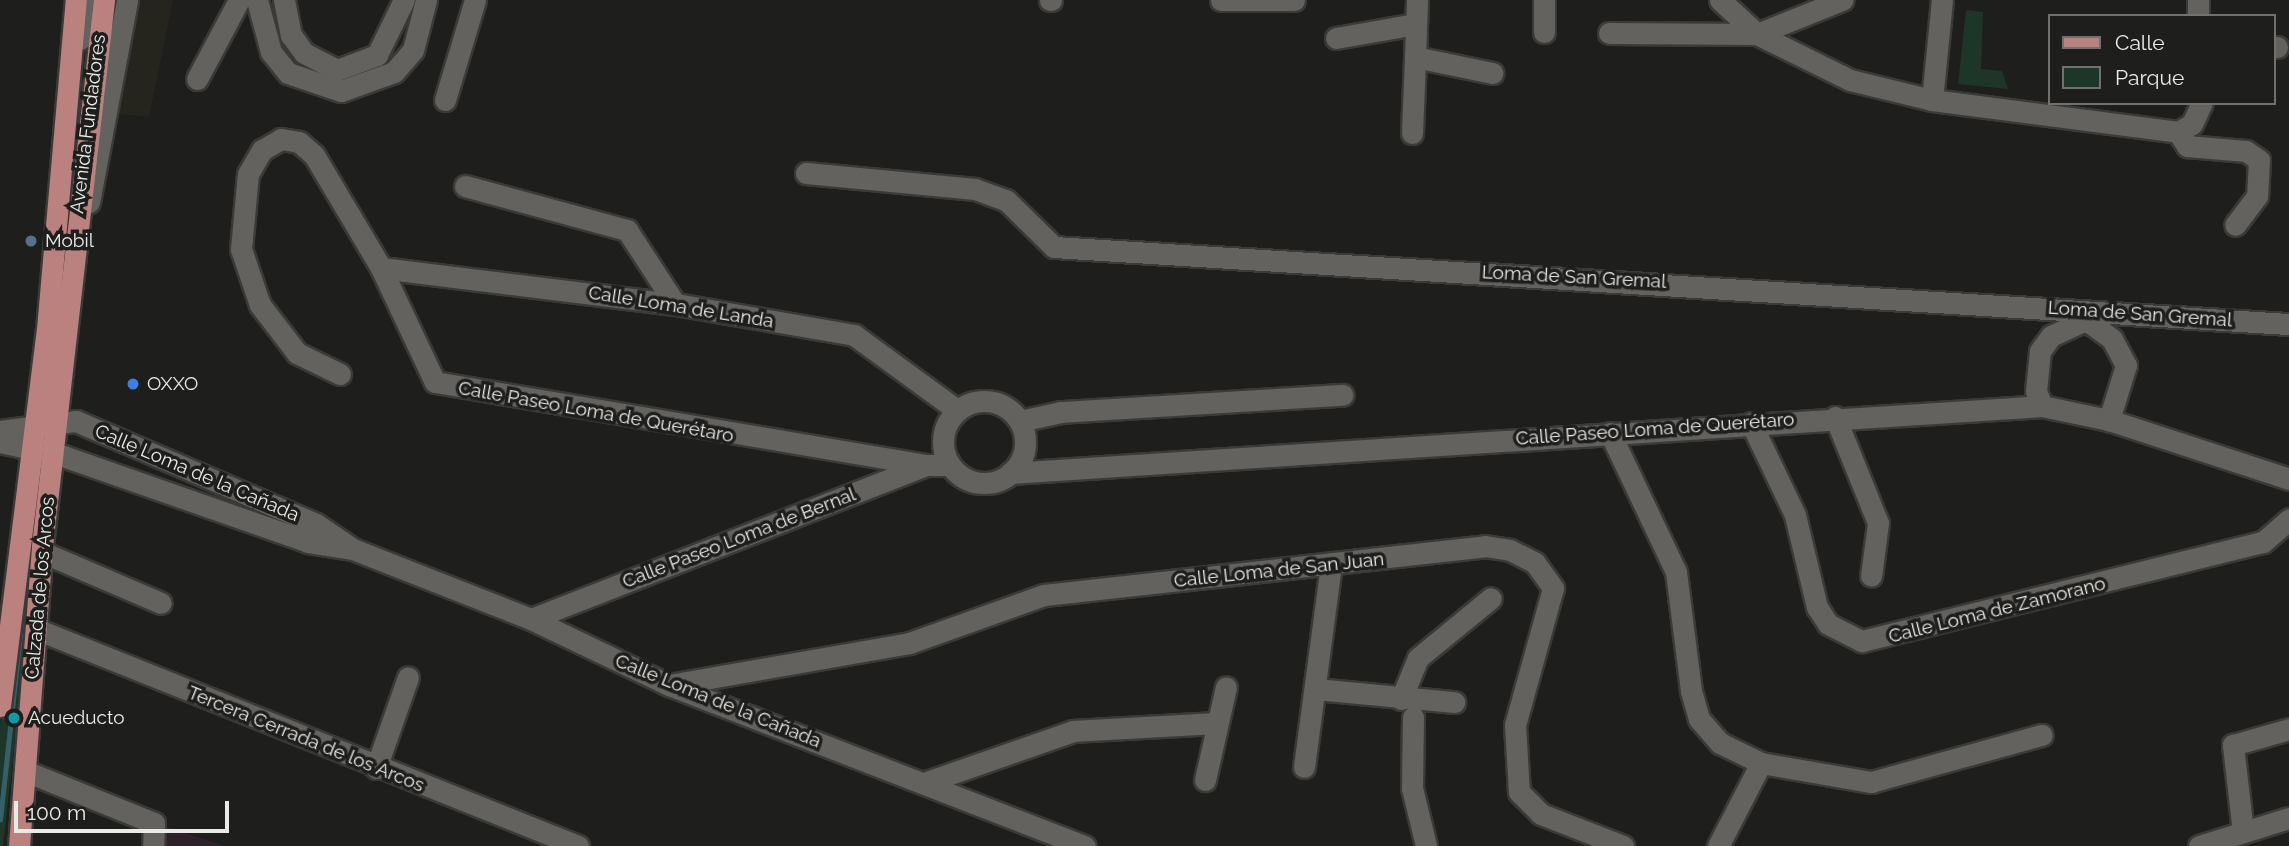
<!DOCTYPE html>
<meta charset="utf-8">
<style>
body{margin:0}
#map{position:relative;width:2289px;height:846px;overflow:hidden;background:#1e1e1c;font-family:Raleway,sans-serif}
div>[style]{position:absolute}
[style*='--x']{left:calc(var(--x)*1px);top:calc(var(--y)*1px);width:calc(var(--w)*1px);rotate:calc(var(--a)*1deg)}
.built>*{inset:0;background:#26251d}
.education>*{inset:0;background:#2f202a}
.green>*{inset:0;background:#1e3628}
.stream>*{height:4.5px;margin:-2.25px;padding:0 2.25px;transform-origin:2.25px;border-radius:2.25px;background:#375f69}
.roads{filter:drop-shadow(2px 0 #3a3a38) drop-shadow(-2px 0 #3a3a38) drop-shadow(0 2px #3a3a38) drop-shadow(0 -2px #3a3a38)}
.minor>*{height:21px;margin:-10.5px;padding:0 10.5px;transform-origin:10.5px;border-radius:10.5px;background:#63625f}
.minor>.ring{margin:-10.5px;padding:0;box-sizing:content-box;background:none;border:21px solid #63625f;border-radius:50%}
.major>*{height:21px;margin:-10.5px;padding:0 10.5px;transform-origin:10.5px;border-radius:10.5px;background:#bb817f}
.dots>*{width:19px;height:19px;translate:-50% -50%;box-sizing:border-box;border:4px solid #1e1e1c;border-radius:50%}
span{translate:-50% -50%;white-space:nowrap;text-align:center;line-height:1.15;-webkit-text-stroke:7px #1e1e1c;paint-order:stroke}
.street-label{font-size:19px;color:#eaeae8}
.poi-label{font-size:19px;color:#eaeae8}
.left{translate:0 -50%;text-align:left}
.legend{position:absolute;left:2048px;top:14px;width:228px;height:91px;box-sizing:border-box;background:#1e1e1c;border:2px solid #70706e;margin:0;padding:9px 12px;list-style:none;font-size:21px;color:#eaeae8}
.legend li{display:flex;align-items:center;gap:14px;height:35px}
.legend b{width:35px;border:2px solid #70706e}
.scale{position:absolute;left:14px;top:801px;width:215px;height:32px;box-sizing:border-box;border:4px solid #eaeae8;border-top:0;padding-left:9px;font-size:21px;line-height:24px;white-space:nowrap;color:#eaeae8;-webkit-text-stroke:5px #1e1e1c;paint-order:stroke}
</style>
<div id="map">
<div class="built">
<i style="clip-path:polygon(127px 0,173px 0,149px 117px,107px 113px)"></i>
</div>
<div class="education">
<i style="clip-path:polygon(154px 823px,225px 846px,154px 846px)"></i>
</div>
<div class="green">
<i style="clip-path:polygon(1966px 10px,1983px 12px,1981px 69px,2002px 71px,2008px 89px,1958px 84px)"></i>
<i style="clip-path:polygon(45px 472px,3px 846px,0 846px,0 726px,20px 555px,30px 476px)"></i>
</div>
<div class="stream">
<i style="--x:0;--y:820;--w:248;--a:-83.8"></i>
</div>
<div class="roads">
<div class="minor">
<i style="--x:257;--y:0;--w:54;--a:74.9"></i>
<i style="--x:271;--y:52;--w:27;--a:51"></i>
<i style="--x:288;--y:73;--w:56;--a:18.8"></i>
<i style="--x:341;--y:91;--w:56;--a:-19.7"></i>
<i style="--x:394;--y:72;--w:29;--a:-49"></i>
<i style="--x:413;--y:50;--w:52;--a:-75.4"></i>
<i style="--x:284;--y:0;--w:36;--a:79"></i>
<i style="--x:291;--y:35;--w:22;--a:54"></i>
<i style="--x:304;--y:53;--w:37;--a:27"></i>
<i style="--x:337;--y:70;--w:43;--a:-20.6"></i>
<i style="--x:377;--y:55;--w:61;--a:-63.9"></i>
<i style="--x:1050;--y:0;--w:1;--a:0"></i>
<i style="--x:1221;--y:0;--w:73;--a:0"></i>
<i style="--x:1417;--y:0;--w:57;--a:92"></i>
<i style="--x:1415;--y:57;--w:79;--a:11.7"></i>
<i style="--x:1720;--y:0;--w:50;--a:42.6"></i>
<i style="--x:1757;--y:34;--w:104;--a:26.3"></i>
<i style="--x:1850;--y:80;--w:84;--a:13.7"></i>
<i style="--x:1932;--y:100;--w:248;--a:7.4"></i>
<i style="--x:2178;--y:132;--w:16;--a:-30"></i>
<i style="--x:2192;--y:124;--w:23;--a:-65"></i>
<i style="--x:2198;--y:0;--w:16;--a:90"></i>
<i style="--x:1544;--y:32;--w:32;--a:-90"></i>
<i style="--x:1609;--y:33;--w:148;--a:0.4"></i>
<i style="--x:1757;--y:34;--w:92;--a:-21.8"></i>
<i style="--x:1336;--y:38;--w:80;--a:-10"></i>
<i style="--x:80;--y:39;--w:40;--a:-78"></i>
<i style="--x:2273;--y:47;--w:4;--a:0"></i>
<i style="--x:197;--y:79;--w:89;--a:-62"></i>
<i style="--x:445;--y:100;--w:104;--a:-73.3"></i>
<i style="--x:1932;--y:100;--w:100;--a:-84.3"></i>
<i style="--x:2178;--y:132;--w:17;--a:57"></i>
<i style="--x:2187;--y:146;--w:59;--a:4.8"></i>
<i style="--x:2246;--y:151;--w:16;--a:35"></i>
<i style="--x:2259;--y:160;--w:36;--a:93"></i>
<i style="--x:2257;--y:196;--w:36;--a:127"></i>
<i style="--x:1412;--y:133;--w:76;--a:-87.7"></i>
<i style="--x:806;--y:173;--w:170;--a:5.4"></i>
<i style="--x:975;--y:189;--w:33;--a:20"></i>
<i style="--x:1006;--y:200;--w:67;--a:44.4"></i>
<i style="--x:1054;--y:247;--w:1237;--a:3.57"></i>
<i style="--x:465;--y:186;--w:168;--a:15.2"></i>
<i style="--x:627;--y:230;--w:88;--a:57"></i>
<i style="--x:89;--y:202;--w:206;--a:-79.3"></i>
<i style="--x:381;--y:268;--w:296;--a:7"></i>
<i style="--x:675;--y:304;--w:182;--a:9.8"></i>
<i style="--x:854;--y:335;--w:127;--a:36.1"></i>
<i style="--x:340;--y:374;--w:48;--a:-154"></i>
<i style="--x:297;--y:353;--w:61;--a:-127.6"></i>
<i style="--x:260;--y:305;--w:59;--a:-108.7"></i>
<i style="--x:241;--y:249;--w:75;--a:-84.7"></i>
<i style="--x:248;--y:174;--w:28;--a:-60"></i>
<i style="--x:262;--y:150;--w:22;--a:-30"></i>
<i style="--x:281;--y:139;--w:18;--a:9"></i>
<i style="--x:299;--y:142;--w:20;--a:41"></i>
<i style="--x:314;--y:155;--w:131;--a:59.3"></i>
<i style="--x:381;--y:268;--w:126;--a:64.7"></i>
<i style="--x:435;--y:382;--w:497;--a:9.6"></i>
<i class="ring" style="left:943px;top:401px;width:61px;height:61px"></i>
<i style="--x:2042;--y:406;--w:16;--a:-112"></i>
<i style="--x:2036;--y:391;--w:40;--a:-84.3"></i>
<i style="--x:2040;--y:351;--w:19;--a:-54"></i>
<i style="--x:2051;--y:336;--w:38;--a:-25"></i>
<i style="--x:2086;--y:320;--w:32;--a:36"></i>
<i style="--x:2112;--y:339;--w:30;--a:62"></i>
<i style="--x:2126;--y:365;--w:58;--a:107.2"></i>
<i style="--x:1835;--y:417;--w:114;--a:67.9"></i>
<i style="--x:1878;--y:523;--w:53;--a:97.5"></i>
<i style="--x:1020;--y:421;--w:42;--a:-12.4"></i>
<i style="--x:1061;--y:412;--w:282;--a:-3.5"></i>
<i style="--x:1751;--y:423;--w:102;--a:64.4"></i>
<i style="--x:1795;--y:515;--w:95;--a:76.6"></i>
<i style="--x:1817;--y:607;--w:20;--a:57"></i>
<i style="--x:1828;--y:624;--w:38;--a:27"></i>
<i style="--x:1862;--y:641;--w:413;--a:-13.9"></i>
<i style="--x:2263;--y:542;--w:35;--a:-41"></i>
<i style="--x:0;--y:431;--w:77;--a:-7.5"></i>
<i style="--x:76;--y:421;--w:261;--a:23.2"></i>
<i style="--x:316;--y:524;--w:40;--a:34"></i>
<i style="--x:1610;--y:433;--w:154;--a:64.6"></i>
<i style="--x:1676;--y:572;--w:120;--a:82.8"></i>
<i style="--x:1691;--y:691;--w:29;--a:74"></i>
<i style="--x:1699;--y:719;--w:32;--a:49"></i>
<i style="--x:1720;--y:743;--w:46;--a:26"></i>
<i style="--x:1761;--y:763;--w:112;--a:9.8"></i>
<i style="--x:1871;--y:782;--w:177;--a:-15.4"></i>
<i style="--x:0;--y:442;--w:65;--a:12.5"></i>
<i style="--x:63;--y:456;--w:260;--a:19.3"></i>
<i style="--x:308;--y:542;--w:46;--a:8.8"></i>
<i style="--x:353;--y:549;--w:191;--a:21.5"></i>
<i style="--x:531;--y:619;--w:153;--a:25.6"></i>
<i style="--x:669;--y:685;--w:446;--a:21.2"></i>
<i style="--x:1010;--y:473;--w:1034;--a:-3.71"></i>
<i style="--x:2042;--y:406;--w:68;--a:11.8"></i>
<i style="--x:2109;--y:420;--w:189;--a:18.1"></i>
<i style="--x:42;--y:552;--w:129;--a:23.2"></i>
<i style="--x:531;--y:619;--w:423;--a:-21.3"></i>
<i style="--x:925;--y:465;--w:24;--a:0"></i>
<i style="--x:36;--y:629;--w:584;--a:21.82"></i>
<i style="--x:669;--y:685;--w:244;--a:-9.9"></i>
<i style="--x:909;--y:643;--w:143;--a:-19.6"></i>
<i style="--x:1044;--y:595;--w:444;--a:-6.3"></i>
<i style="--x:1485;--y:546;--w:25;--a:9"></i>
<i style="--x:1510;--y:550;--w:28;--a:27"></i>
<i style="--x:1535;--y:563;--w:31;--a:54"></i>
<i style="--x:1553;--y:588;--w:142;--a:105.5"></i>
<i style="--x:1515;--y:725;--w:67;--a:86.6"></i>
<i style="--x:1519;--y:792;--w:31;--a:45"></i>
<i style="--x:1541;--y:814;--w:88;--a:21.3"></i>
<i style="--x:1316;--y:689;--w:139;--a:5.4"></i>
<i style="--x:1401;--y:699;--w:44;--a:-67.5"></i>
<i style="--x:1418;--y:658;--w:94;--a:-39.4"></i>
<i style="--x:1413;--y:717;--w:71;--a:90.8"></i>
<i style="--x:1412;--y:788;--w:60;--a:76.4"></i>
<i style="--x:1304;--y:767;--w:204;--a:-82.4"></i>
<i style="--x:376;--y:768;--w:96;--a:-70.6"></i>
<i style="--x:25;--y:771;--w:139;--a:22"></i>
<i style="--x:154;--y:823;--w:23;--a:92"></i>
<i style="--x:1205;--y:780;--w:95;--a:-77.3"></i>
<i style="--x:924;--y:783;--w:158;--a:-19.2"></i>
<i style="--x:1073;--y:731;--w:142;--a:-3.2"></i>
<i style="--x:2243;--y:832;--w:88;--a:-96.6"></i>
<i style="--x:2233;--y:745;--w:58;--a:-15.9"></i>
<i style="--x:1718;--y:846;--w:93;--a:-62.6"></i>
<i style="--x:2199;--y:846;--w:94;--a:-17.3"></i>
</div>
<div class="major">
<i style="--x:0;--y:706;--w:380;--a:-82.9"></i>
<i style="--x:47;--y:329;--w:330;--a:-85"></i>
<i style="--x:19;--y:846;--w:301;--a:-85.6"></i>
<i style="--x:42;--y:546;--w:550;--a:-83.52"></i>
</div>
</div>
<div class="dots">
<i style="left:31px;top:241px;background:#5c6f8a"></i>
<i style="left:133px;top:384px;background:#3f7fe0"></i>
<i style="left:14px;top:718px;background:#0f9aa8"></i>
</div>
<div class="street-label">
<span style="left:88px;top:124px;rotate:-83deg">Avenida Fundadores</span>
<span style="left:1574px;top:277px;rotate:3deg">Loma de San Gremal</span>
<span style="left:681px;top:307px;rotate:9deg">Calle Loma de Landa</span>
<span style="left:2140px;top:314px;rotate:4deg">Loma de San Gremal</span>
<span style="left:596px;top:412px;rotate:10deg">Calle Paseo Loma de Querétaro</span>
<span style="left:1655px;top:429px;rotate:-4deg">Calle Paseo Loma de Querétaro</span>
<span style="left:197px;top:473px;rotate:23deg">Calle Loma de la Cañada</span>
<span style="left:739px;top:538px;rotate:-21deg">Calle Paseo Loma de Bernal</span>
<span style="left:1279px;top:570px;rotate:-6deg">Calle Loma de San Juan</span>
<span style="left:40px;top:588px;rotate:-85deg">Calzada de los Arcos</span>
<span style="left:1997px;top:610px;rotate:-14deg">Calle Loma de Zamorano</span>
<span style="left:718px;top:701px;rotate:22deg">Calle Loma de la Cañada</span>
<span style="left:306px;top:739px;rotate:22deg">Tercera Cerrada de los Arcos</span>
</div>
<div class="poi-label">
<span class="left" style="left:45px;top:241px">Mobil</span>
<span class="left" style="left:147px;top:384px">OXXO</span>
<span class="left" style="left:28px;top:718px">Acueducto</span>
</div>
<ul class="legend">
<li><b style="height:9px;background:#bb817f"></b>Calle</li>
<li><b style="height:19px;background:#1e3628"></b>Parque</li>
</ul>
<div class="scale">100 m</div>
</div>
